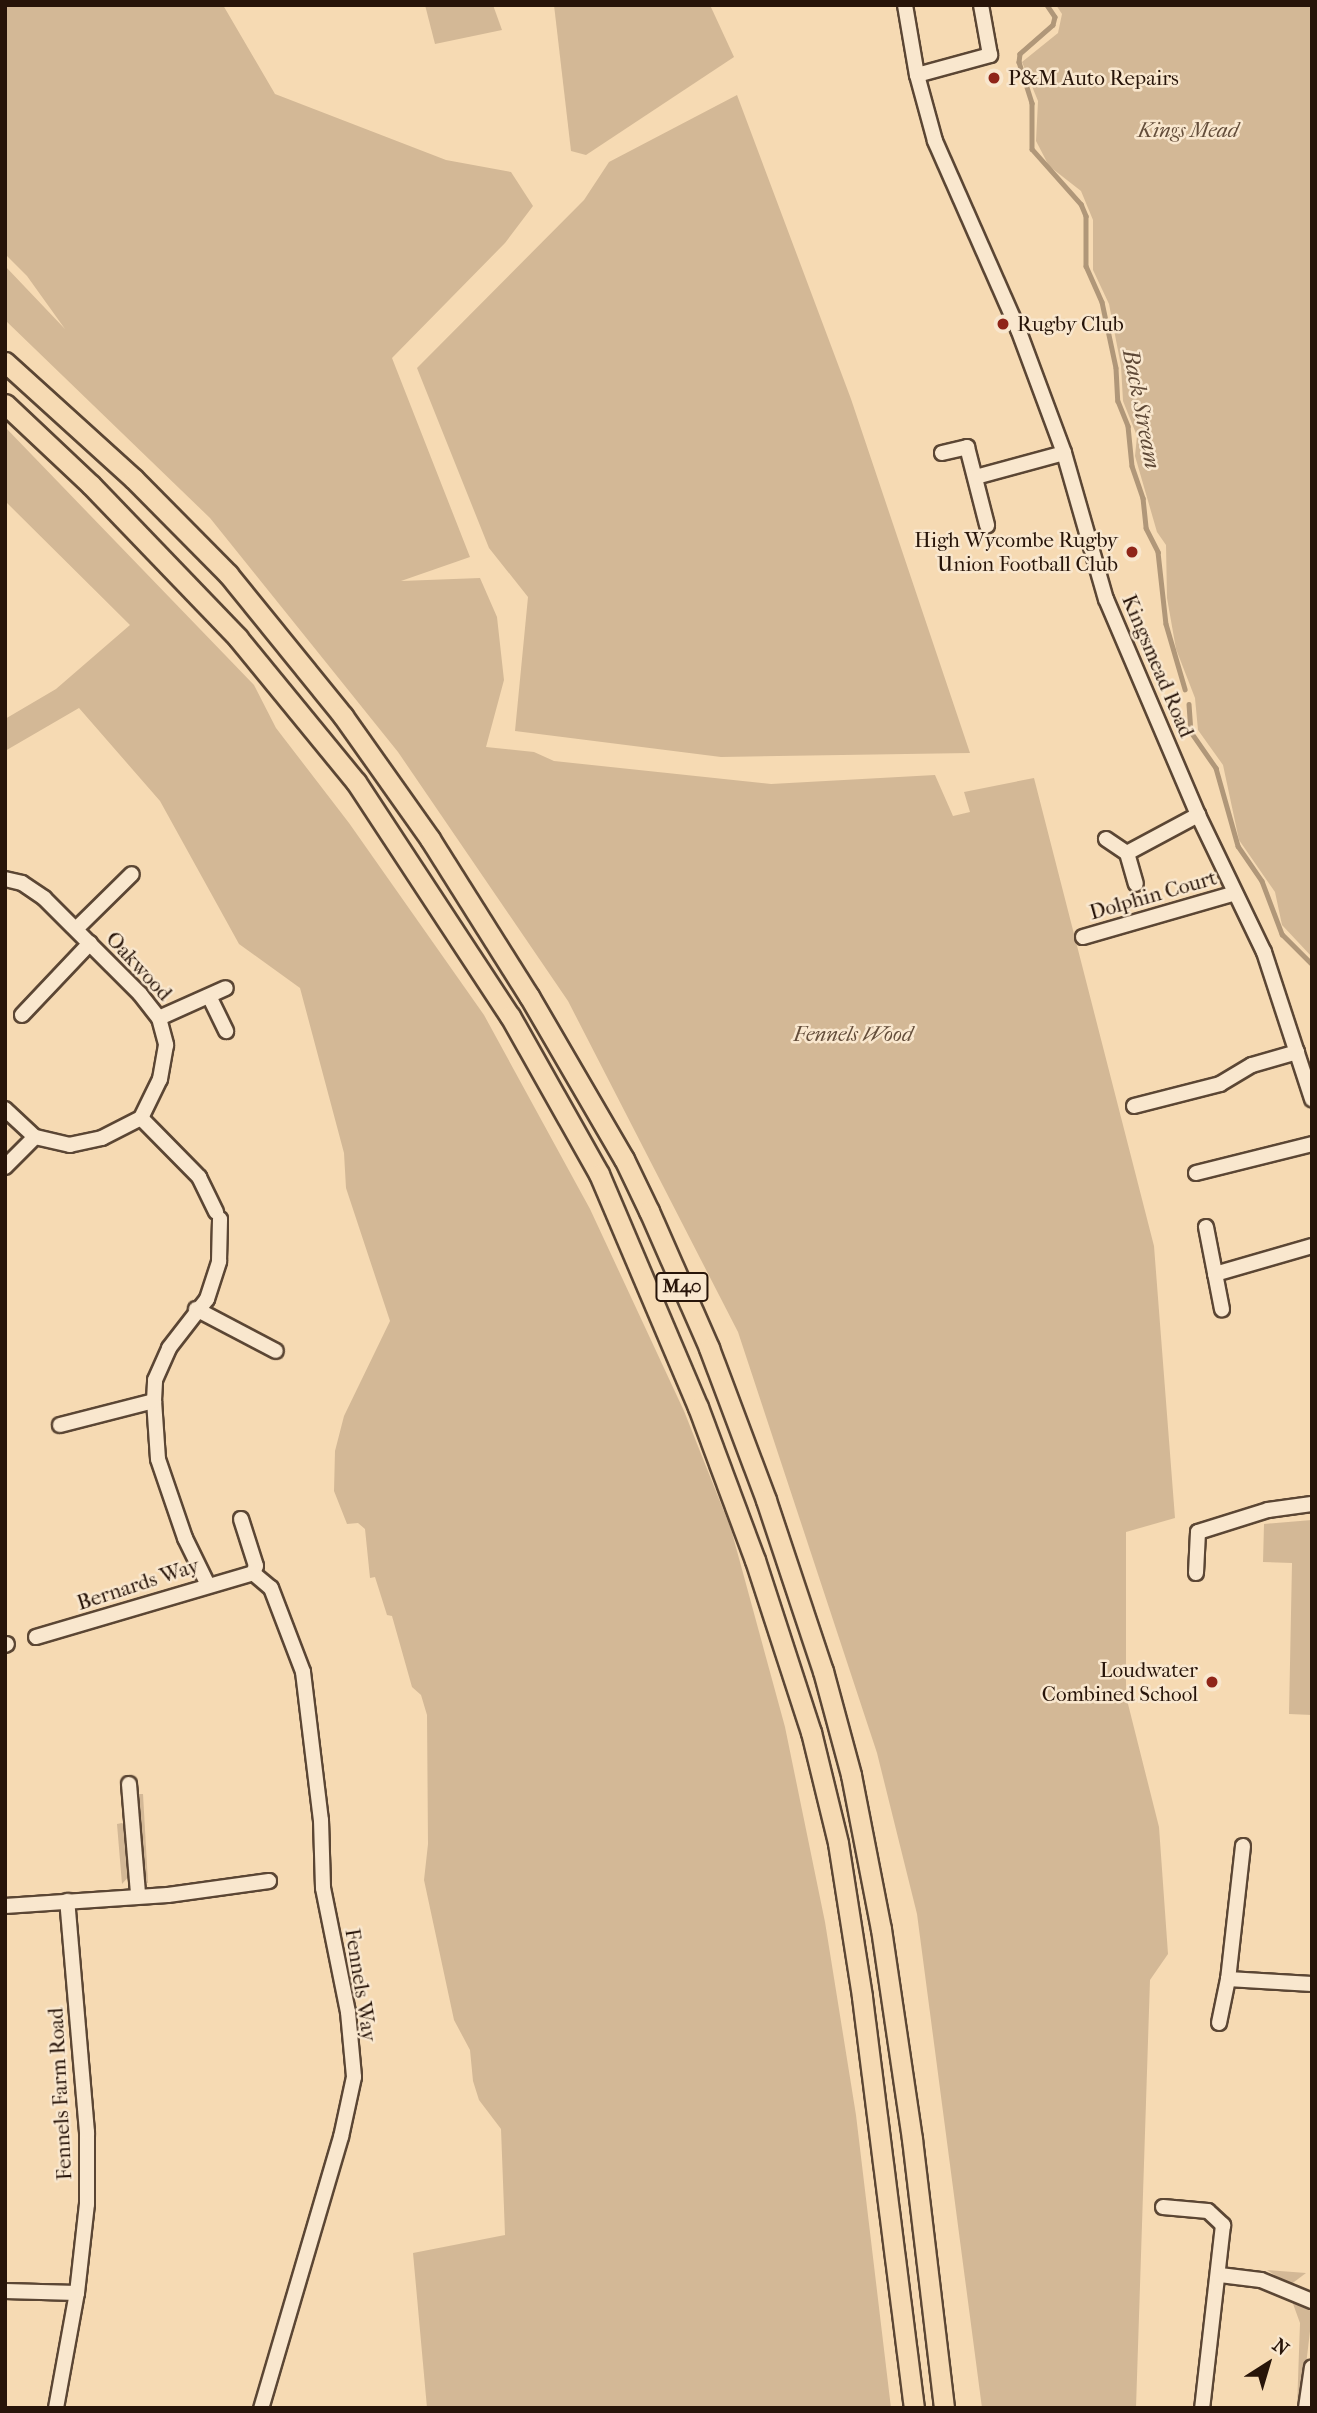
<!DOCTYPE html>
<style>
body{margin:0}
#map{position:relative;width:1317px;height:2413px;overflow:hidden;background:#f6dab3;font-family:"IM FELL French Canon",serif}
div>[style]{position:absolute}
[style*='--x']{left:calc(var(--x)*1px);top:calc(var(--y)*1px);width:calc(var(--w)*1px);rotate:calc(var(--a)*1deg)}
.green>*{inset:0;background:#d3b896}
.stream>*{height:4.5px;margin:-2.25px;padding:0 2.25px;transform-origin:2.25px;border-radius:2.25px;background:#b09779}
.roads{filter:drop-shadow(2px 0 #5b4634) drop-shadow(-2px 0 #5b4634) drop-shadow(0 2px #5b4634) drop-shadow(0 -2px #5b4634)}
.minor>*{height:14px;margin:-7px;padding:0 7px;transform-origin:7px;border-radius:7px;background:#f9e7ce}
.highway>*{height:19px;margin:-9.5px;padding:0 9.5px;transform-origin:9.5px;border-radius:9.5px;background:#f6dab3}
.dots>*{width:19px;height:19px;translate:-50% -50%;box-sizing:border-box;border:4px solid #f9e7ce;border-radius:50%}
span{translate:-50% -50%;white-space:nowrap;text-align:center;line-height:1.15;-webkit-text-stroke:5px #f9e7ce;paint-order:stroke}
.shield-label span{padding:2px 5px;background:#f9e7ce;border:2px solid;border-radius:5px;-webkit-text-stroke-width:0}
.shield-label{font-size:19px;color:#271409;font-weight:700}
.poi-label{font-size:21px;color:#271409}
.left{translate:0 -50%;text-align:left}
.right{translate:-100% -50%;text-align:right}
.park-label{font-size:21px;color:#634d3a;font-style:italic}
.street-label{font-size:21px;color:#271409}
.water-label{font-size:23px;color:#5e4836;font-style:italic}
.frame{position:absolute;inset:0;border:7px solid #271409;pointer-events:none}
.north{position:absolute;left:1233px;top:2329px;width:70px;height:70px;-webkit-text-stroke:5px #f9e7ce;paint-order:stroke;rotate:37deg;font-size:19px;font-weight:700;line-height:28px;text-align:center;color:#271409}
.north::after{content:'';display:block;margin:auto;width:24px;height:32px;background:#271409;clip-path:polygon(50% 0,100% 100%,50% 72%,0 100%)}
</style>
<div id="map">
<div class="green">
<i style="clip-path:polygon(5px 5px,223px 5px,275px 94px,446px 160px,511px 172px,533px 206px,505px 243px,392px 358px,470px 557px,401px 581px,480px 578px,497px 617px,504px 680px,486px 747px,534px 752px,554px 761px,771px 784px,935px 775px,953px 816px,970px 812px,964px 792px,1034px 778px,1154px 1246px,1175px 1518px,1126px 1532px,1126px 1696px,1159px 1827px,1168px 1954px,1150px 1980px,1136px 2408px,982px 2408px,917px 1914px,877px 1753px,738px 1332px,568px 1001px,398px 752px,210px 518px,5px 320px,5px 266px,65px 329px,27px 276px,5px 254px)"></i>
<i style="clip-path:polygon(425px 5px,493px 5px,502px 30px,435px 44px)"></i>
<i style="clip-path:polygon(554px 5px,710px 5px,734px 57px,586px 155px,571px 151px)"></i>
<i style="clip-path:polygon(1056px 5px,1312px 5px,1312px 957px,1282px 925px,1275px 892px,1239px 840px,1223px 765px,1198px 730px,1195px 698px,1176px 649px,1167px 598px,1166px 545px,1157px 532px,1135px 456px,1137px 436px,1123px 401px,1121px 366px,1109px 304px,1093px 270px,1093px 220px,1081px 191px,1049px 166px,1036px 141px,1038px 101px,1022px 62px,1058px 33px,1062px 14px)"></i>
<i style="clip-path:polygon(737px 95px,851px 399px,970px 753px,721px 757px,515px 731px,528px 597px,489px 548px,417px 368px,584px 200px,609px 162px)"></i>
<i style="clip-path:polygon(5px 427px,254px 685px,276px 728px,349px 823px,484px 1015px,590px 1209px,684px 1411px,731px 1529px,785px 1727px,825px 1922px,856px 2115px,891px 2408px,427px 2408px,413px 2253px,505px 2235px,501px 2129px,479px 2100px,473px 2081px,470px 2050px,454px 2020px,424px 1880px,428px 1844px,427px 1715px,421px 1695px,412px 1687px,392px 1616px,387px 1615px,375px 1577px,370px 1578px,365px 1529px,358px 1523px,347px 1524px,334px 1491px,335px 1451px,344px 1416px,390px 1321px,346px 1188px,344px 1153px,300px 988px,239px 944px,160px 801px,79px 708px,5px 751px,5px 719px,56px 689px,130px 625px,5px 501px)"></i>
<i style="clip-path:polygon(1312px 1520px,1312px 1715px,1289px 1714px,1292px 1563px,1263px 1562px,1264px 1524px)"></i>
<i style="clip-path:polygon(138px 1794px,143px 1794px,148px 1883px,141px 1882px,134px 1808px)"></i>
<i style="clip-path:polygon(122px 1823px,126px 1826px,130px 1875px,122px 1884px,117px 1824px)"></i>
<i style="clip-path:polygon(1267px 2270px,1306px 2273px,1290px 2285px)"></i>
<i style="clip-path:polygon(1292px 2301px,1308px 2307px,1312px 2314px,1301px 2408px,1297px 2408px,1300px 2323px)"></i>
</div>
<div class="stream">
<i style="--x:1047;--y:5;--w:14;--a:56"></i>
<i style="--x:1055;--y:17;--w:8;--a:104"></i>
<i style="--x:1053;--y:25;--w:44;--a:138.7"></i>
<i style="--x:1020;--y:54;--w:8;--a:97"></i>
<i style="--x:1019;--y:62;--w:43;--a:72.4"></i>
<i style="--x:1032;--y:103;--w:46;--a:90"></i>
<i style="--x:1032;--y:149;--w:74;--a:48.3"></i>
<i style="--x:1081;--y:204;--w:13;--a:67"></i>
<i style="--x:1086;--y:216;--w:50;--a:90"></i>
<i style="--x:1086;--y:266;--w:39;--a:66"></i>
<i style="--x:1102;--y:302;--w:67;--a:78"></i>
<i style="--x:1116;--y:368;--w:33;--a:87"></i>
<i style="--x:1118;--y:401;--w:27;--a:68"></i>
<i style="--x:1128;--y:426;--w:40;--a:84.3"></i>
<i style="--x:1132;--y:466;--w:34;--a:71"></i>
<i style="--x:1143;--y:498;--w:30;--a:84"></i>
<i style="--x:1146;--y:528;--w:27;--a:63"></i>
<i style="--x:1158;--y:552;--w:72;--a:83.7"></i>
<i style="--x:1166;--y:624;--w:68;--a:73.7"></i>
<i style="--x:1189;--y:704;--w:28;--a:86"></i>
<i style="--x:1191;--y:732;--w:44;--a:55.2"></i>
<i style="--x:1216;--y:768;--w:81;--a:74.2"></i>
<i style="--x:1238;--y:846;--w:42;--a:55.6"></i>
<i style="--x:1262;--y:881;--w:57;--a:69.3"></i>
<i style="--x:1282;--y:934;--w:42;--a:45"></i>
</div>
<div class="roads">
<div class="minor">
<i style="--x:905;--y:5;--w:71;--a:80.3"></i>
<i style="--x:917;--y:75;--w:68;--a:74.7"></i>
<i style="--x:935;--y:141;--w:206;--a:66.2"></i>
<i style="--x:1018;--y:329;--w:132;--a:69.6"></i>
<i style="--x:1064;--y:453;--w:152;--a:74"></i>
<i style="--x:1106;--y:599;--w:235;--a:66.9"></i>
<i style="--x:1198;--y:815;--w:152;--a:64.3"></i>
<i style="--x:1264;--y:952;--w:155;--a:71.9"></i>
<i style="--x:917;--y:75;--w:76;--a:-15.3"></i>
<i style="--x:990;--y:55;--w:51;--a:-100.2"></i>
<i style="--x:942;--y:453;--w:26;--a:-13"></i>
<i style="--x:967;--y:447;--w:81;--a:75.6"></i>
<i style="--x:976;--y:477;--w:91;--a:-15.3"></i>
<i style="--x:1106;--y:839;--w:25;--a:34"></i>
<i style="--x:1127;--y:853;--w:81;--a:-28.2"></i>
<i style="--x:1127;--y:853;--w:32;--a:74"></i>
<i style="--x:5;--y:879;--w:17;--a:13"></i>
<i style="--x:22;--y:883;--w:27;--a:34"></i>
<i style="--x:44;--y:898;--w:136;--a:45"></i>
<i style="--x:140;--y:994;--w:31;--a:52"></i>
<i style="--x:159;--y:1018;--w:28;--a:75"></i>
<i style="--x:166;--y:1045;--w:35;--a:100"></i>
<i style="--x:160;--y:1079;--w:43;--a:116"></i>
<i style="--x:141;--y:1118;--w:44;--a:152.9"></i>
<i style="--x:102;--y:1138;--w:33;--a:168"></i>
<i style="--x:70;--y:1145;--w:36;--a:-167"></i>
<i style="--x:35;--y:1137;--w:41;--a:-137"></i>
<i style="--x:76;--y:929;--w:78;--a:-44.5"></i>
<i style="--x:1083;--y:937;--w:158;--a:-16.1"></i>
<i style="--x:210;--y:998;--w:37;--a:64"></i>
<i style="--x:22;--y:1015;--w:99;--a:-46.6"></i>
<i style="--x:159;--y:1018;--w:73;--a:-24.1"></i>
<i style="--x:1134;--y:1106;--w:89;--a:-14.3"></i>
<i style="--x:1220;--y:1084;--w:37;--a:-31"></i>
<i style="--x:1252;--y:1065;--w:47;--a:-16.1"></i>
<i style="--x:141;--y:1118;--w:83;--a:45.5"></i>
<i style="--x:199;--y:1177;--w:39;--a:64"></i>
<i style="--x:5;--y:1167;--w:42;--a:-45"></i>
<i style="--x:1196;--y:1173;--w:120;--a:-14"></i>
<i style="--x:1206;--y:1227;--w:84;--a:79"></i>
<i style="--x:1215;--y:1274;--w:101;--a:-16.1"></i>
<i style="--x:196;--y:1309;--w:90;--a:27.7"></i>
<i style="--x:60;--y:1425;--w:97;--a:-14.3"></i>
<i style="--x:241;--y:1519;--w:49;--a:72.3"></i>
<i style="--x:256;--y:1566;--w:8;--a:113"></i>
<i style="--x:253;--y:1573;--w:23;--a:40"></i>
<i style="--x:271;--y:1588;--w:90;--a:69.1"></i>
<i style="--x:303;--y:1672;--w:149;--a:83.1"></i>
<i style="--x:321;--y:1820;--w:68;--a:88.3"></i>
<i style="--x:323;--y:1888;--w:126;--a:78.6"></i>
<i style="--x:348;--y:2012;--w:65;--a:84.7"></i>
<i style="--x:354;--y:2077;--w:61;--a:102.2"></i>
<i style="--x:341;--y:2137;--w:283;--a:106.4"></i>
<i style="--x:1196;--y:1573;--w:41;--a:-87.2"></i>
<i style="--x:1198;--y:1532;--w:73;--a:-17.4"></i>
<i style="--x:1268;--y:1510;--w:44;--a:-7.8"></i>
<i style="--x:207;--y:1583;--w:50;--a:-116.1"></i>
<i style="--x:185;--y:1538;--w:83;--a:-108.9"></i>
<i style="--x:158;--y:1459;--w:58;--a:-93.9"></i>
<i style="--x:154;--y:1401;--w:21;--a:-87"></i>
<i style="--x:155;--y:1380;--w:35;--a:-66"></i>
<i style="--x:169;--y:1348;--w:62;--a:-52.2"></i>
<i style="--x:207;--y:1299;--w:40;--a:-72"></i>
<i style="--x:219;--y:1261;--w:42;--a:-88.6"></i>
<i style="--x:36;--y:1637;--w:226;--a:-16.4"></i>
<i style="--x:5;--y:1645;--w:2;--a:-27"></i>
<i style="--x:129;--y:1784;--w:110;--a:85.3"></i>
<i style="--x:1243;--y:1846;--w:134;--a:96.4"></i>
<i style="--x:1228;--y:1979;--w:84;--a:3.4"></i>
<i style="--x:5;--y:1906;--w:163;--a:-3.9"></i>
<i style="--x:168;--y:1895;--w:102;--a:-7.9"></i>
<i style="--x:1219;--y:2023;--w:45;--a:-78.4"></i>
<i style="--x:1163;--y:2207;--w:45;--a:5.1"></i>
<i style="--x:1208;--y:2211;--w:21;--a:43"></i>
<i style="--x:1223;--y:2225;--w:184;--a:96.5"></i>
<i style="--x:1220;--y:2275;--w:41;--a:7"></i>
<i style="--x:1261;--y:2280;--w:55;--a:22.4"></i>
<i style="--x:5;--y:2291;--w:72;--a:1.6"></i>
<i style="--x:56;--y:2408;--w:117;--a:-79.7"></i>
<i style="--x:77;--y:2293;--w:90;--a:-83.6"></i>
<i style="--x:87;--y:2204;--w:72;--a:-90"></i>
<i style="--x:87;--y:2132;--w:232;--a:-94.9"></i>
<i style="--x:1306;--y:2408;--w:41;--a:-81.7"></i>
</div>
<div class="highway">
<i style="--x:5;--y:362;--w:174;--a:42.2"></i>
<i style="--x:134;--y:479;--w:134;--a:45.3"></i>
<i style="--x:228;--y:574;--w:183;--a:51"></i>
<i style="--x:343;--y:716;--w:151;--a:54.7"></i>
<i style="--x:430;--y:839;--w:186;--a:57.8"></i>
<i style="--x:529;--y:996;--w:189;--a:59.8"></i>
<i style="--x:624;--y:1159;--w:58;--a:64.3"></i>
<i style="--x:649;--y:1211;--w:150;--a:66.3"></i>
<i style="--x:709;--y:1348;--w:162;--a:69.4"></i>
<i style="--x:766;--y:1500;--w:180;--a:71.6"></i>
<i style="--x:823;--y:1671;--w:108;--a:74.9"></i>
<i style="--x:851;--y:1775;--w:157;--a:79"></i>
<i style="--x:881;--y:1929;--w:212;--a:81.6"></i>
<i style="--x:912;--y:2139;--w:271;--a:83.2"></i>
<i style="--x:5;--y:404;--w:118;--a:43.3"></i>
<i style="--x:91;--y:485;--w:212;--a:46.1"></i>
<i style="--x:238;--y:638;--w:186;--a:50.7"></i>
<i style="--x:356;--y:782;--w:280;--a:56.7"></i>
<i style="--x:510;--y:1016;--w:181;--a:60.6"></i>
<i style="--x:599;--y:1174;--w:253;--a:67"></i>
<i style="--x:698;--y:1407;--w:163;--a:69.6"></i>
<i style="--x:755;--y:1560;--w:181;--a:72"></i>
<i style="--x:811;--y:1732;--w:114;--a:76.3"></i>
<i style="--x:838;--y:1843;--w:156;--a:81.1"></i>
<i style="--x:862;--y:1997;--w:414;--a:82.8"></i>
</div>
</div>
<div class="dots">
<i style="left:994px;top:78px;background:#8f2418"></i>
<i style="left:1003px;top:324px;background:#8f2418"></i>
<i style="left:1132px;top:552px;background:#8f2418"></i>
<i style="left:1212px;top:1682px;background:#8f2418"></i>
</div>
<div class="shield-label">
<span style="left:682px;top:1287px">M40</span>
</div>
<div class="poi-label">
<span class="left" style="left:1008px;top:78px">P&amp;M Auto Repairs</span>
<span class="left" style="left:1017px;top:324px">Rugby Club</span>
<span class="right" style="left:1118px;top:552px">High Wycombe Rugby<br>Union Football Club</span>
<span class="right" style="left:1198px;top:1682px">Loudwater<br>Combined School</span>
</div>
<div class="park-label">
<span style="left:1188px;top:130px">Kings Mead</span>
<span style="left:853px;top:1034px">Fennels Wood</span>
</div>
<div class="street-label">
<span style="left:1158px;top:666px;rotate:67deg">Kingsmead Road</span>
<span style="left:1153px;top:895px;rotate:-16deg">Dolphin Court</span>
<span style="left:139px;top:966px;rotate:47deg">Oakwood</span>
<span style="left:138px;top:1584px;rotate:-18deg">Bernards Way</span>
<span style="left:361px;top:1985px;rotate:81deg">Fennels Way</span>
<span style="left:60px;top:2094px;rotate:-93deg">Fennels Farm Road</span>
</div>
<div class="water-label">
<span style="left:1141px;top:409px;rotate:79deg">Back Stream</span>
</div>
<div class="frame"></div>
<div class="north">N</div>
</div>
